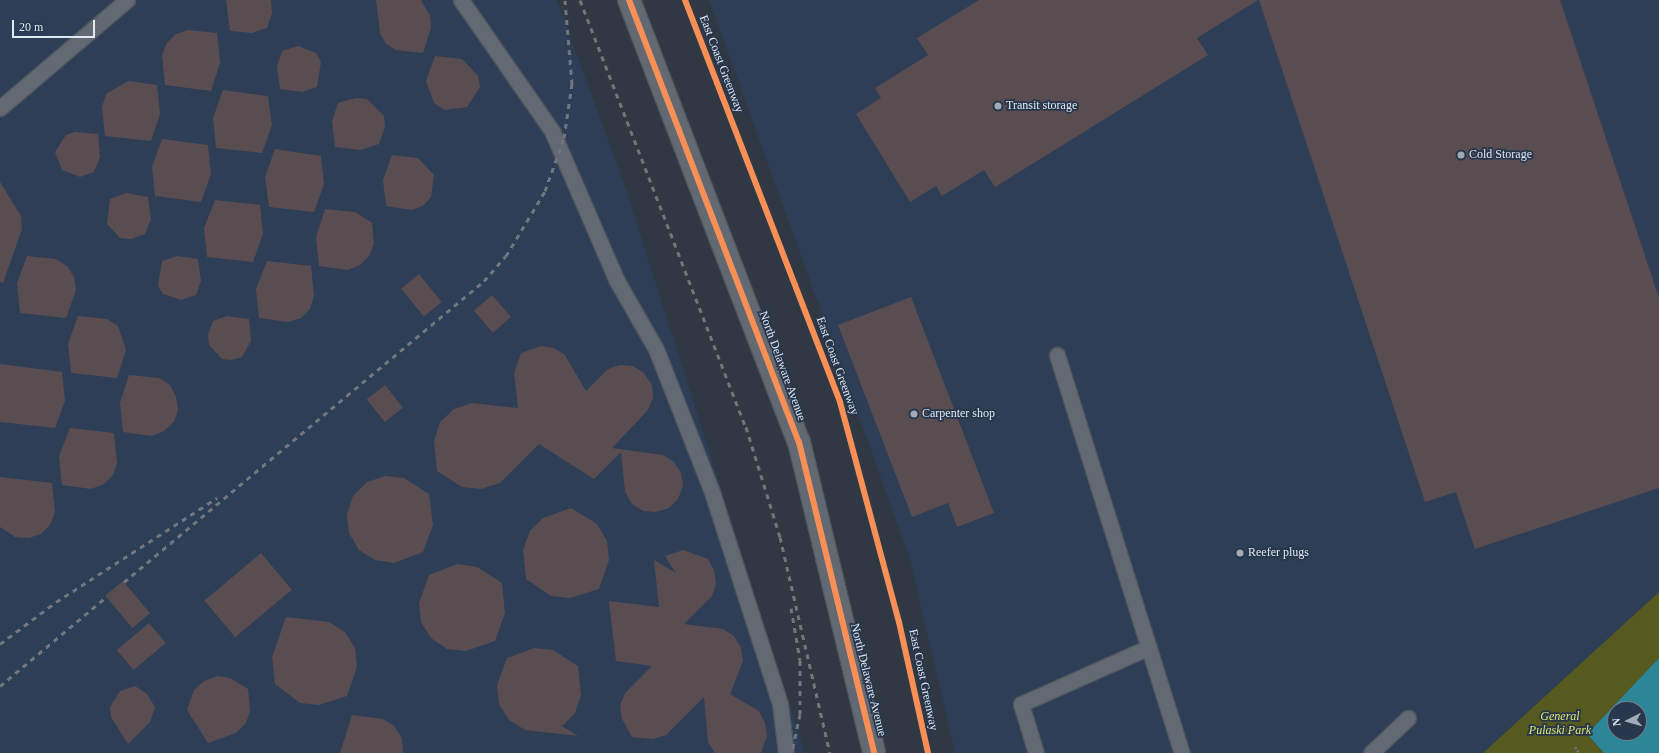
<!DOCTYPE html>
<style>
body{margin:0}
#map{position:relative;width:1659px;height:753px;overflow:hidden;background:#303843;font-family:"Times New Roman",serif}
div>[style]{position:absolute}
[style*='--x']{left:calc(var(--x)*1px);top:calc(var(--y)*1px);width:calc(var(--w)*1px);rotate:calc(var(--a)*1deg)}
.built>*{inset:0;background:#2d3e56}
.green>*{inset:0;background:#565a1f}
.water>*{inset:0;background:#2d8598}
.building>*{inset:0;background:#5a4d51;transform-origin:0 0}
.path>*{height:2.5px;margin-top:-1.25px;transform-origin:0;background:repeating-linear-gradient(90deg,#6c7279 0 2px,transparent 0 4px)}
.roads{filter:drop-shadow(1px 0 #4d545e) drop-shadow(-1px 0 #4d545e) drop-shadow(0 1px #4d545e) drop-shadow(0 -1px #4d545e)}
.service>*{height:15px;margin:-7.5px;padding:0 7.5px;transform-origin:7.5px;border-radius:7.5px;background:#636972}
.tertiary>*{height:22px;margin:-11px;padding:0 11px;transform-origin:11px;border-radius:11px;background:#636972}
.rail>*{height:3px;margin-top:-1.5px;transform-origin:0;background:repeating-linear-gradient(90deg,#71767e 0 5px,transparent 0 10px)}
.cycleway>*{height:6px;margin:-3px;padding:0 3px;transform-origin:3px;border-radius:3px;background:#f78f57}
.dots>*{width:11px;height:11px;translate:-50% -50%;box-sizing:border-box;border:2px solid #28374b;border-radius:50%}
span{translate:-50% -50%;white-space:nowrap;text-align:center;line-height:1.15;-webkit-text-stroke:3.5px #28374b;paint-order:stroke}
.street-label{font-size:12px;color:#dfe8f5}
.poi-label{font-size:12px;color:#dfe8f5}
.left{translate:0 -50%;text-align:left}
.park-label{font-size:12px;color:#e1e76f;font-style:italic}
.north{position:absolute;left:1607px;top:701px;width:40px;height:40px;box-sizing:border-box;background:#28374b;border:1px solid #717e8f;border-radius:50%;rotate:264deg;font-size:11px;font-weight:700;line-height:16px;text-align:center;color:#dfe8f5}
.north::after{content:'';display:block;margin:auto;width:14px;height:18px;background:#a2aab7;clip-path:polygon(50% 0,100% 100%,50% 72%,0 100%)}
.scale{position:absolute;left:12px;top:20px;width:83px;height:18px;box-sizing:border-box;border:2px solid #dfe8f5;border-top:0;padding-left:5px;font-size:12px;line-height:14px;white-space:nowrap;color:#dfe8f5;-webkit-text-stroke:3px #28374b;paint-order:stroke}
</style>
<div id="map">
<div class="built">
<i style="clip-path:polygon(0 0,557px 0,626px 189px,805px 753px,0 753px)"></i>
<i style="clip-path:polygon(709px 0,1659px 0,1659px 592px,1483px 753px,955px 753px,909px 556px)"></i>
</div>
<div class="green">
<i style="clip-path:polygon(1659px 592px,1659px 658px,1587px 734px,1604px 753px,1483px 753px)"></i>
</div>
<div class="water">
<i style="clip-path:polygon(evenodd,1659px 658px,1659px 753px,1604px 753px,1587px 734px,1659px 658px,1615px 709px,1639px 709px,1639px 733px,1615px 733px,1615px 709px)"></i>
</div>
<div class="building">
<i style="clip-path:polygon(226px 0,271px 0,272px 13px,267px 28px,252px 33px,230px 31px)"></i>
<i style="clip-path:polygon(376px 0,421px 0,430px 16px,431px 28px,423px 53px,396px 50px,386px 44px,380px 33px)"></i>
<i style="clip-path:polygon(979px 0,1258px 0,1197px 38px,1208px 55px,995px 187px,984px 170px,942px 196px,936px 186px,910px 202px,856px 114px,881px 98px,875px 88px,928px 55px,917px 38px)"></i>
<i style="clip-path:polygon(1259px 0,1560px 0,1659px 298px,1659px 488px,1475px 549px,1456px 492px,1425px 502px)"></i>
<i style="clip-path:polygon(188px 30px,217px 33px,220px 63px,211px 91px,165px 85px,162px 55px,167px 43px,176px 34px)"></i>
<i style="clip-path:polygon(298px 46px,316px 53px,321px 62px,317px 87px,302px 92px,280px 89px,277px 66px,282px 51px)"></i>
<i style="clip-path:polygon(435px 56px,462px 59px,478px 76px,480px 87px,467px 107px,444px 110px,434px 103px,426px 81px)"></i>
<i style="clip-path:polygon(128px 81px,157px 85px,160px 114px,151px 141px,105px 136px,102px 107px,106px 94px)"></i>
<i style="clip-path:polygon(223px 90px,268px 96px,272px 125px,262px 153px,216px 148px,213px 118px)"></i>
<i style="clip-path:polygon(356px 98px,367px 99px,384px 116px,385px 127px,379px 144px,361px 150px,335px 147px,332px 121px,338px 103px)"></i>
<i style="clip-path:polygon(75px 132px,98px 134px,100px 157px,94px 172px,80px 177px,62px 170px,55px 152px,66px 135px)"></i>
<i style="clip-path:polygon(162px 139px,208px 145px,211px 174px,201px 202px,155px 196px,152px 167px)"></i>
<i style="clip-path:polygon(275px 149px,321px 156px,324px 184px,314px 212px,269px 207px,265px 177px)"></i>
<i style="clip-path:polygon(392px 155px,418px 158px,434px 175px,431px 197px,423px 206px,412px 210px,386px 206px,383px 180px)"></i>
<i style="clip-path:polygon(0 182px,21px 216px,22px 229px,3px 283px,0 282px)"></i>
<i style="clip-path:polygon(126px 193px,148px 197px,151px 219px,145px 234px,131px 239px,120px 238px,107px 224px,110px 199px)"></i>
<i style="clip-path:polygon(215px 200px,260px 205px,263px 234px,253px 262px,207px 257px,204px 228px)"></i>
<i style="clip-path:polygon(325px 209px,355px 212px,372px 223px,374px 244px,369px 256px,360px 265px,348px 270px,319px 266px,316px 237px)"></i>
<i style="clip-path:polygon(27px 256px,56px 259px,67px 266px,74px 277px,76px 290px,66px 318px,20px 313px,17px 283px)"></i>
<i style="clip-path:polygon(177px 256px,198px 259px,201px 281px,196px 295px,181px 300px,163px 294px,158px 286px,162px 261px)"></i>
<i style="clip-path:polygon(267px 261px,311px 266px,314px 296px,310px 309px,301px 318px,288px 322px,259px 318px,256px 289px)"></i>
<i style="left:419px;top:274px;width:36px;height:23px;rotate:51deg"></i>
<i style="left:492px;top:295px;width:29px;height:24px;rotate:49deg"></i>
<i style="clip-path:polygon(911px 297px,994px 513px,957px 527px,948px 503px,912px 517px,838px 325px)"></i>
<i style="clip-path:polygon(78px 316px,107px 319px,118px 326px,126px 350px,117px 378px,71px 373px,68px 344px)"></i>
<i style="clip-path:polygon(227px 316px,249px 319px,251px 341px,242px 357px,232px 360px,222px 359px,209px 345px,208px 335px,213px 321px)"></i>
<i style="clip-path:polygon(541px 346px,554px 348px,565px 355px,586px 391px,608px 369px,620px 365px,633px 366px,644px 373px,652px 385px,653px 398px,648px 410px,612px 448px,663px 455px,674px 462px,681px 473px,683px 486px,678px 499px,669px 508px,656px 512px,643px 511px,632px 504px,625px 492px,621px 452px,594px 479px,539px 444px,500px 483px,481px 489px,462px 487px,437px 471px,434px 441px,440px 422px,454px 409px,472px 403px,518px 408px,514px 373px,521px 353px)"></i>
<i style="clip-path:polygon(0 364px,62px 372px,65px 401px,55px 428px,0 422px)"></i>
<i style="clip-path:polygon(129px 375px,159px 378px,170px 385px,176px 397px,178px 410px,174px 422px,164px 431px,152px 436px,123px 432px,120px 403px)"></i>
<i style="left:385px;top:385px;width:29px;height:23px;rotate:52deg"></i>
<i style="clip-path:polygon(70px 428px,114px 433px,117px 463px,113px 475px,104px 484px,91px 489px,62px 485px,59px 456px)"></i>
<i style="clip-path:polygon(385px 476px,404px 478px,429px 494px,433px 525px,423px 552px,394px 563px,375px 560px,359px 550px,349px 533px,347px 514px,353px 496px,367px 482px)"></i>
<i style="clip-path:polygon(0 477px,52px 483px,55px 512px,50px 525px,41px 534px,29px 538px,15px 537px,0 527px)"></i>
<i style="clip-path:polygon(571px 508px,597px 524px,607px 541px,609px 560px,599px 589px,570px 598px,551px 596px,526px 579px,523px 550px,530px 531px,543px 518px)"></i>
<i style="clip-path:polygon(683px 550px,708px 559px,714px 570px,716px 584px,712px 596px,684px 624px,723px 629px,734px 636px,741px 648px,743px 661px,730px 694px,759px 711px,765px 723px,767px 736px,761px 753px,715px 753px,708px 742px,704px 697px,666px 735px,653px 739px,632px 737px,622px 719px,620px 706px,625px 693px,652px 666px,616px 661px,609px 601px,659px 607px,654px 560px,676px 573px,665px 556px)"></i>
<i style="left:261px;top:553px;width:48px;height:74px;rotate:50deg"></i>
<i style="clip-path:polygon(457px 564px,477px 567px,502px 583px,505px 613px,495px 641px,466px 651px,447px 649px,431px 638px,421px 622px,419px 603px,429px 575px)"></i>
<i style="left:123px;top:581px;width:42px;height:23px;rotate:50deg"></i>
<i style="clip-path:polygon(286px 617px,329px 622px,345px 632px,355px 648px,357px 667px,347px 696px,319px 705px,300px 703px,275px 684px,272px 657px)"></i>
<i style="left:149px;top:623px;width:26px;height:42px;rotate:50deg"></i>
<i style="clip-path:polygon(534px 648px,553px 650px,578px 666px,581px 695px,575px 713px,562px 726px,578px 736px,525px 730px,509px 720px,499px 704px,497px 685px,507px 658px)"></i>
<i style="clip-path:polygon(217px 676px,230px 678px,248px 689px,250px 711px,246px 723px,236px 733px,208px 743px,187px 710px,194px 690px,204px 681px)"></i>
<i style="clip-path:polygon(135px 686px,147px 694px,155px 707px,150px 722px,128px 744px,111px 717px,110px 707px,120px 691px)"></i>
<i style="clip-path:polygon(352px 715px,383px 719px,394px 726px,402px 738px,403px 753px,340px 753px)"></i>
</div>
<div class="path">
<i style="--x:1575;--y:747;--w:8;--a:50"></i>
</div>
<div class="roads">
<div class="service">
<i style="--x:461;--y:0;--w:160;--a:55.2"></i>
<i style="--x:552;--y:131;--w:163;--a:66.6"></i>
<i style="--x:617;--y:281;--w:78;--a:60.2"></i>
<i style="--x:656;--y:349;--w:150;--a:68.6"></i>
<i style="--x:711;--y:489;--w:226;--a:72.2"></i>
<i style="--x:780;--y:704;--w:49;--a:83"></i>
<i style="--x:0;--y:108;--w:167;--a:-40.4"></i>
<i style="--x:1057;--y:355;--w:417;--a:72.6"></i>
<i style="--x:1036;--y:753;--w:51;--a:-107"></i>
<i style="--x:1021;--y:704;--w:140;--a:-24"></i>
<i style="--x:1371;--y:753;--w:51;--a:-43.4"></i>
</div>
<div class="tertiary">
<i style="--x:629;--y:0;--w:474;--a:69"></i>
<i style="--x:799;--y:442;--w:320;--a:76.4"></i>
</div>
</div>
<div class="rail">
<i style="--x:580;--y:0;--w:458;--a:68.8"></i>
<i style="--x:746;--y:427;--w:115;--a:72.8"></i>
<i style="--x:780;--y:537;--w:222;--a:77"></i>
<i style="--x:124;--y:582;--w:469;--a:-39.9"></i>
<i style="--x:484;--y:281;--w:33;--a:-49"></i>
<i style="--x:506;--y:256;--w:76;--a:-59"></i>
<i style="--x:545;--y:191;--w:56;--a:-70.3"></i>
<i style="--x:564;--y:138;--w:55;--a:-81.6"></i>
<i style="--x:572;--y:84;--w:84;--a:-94.8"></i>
<i style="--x:791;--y:608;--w:53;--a:80.2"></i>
<i style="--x:800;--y:660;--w:54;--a:90"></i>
<i style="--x:800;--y:714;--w:40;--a:102"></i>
<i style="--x:0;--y:644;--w:70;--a:-36.9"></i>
<i style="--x:56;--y:602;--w:192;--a:-32.9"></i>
<i style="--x:0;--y:686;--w:138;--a:-40"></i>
</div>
<div class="cycleway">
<i style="--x:629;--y:0;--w:474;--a:69"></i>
<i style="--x:799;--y:442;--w:320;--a:76.4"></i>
<i style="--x:685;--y:0;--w:431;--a:68.9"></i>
<i style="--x:840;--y:402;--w:228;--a:75"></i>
<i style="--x:899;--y:622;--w:134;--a:77.5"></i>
</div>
<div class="dots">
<i style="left:998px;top:106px;background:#a2aab7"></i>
<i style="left:1461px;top:155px;background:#a2aab7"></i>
<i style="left:914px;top:414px;background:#a2aab7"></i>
<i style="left:1240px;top:553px;background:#a2aab7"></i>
</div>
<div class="street-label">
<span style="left:721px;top:64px;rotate:69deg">East Coast Greenway</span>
<span style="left:782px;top:366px;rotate:70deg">North Delaware Avenue</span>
<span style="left:837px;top:366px;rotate:70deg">East Coast Greenway</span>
<span style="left:868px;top:680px;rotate:76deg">North Delaware Avenue</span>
<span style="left:923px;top:680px;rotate:78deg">East Coast Greenway</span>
</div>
<div class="poi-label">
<span class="left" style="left:1006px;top:106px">Transit storage</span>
<span class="left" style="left:1469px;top:155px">Cold Storage</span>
<span class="left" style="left:922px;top:414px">Carpenter shop</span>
<span class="left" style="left:1248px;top:553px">Reefer plugs</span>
</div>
<div class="park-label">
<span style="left:1560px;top:724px">General<br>Pulaski Park</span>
</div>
<div class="north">N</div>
<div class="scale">20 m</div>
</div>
